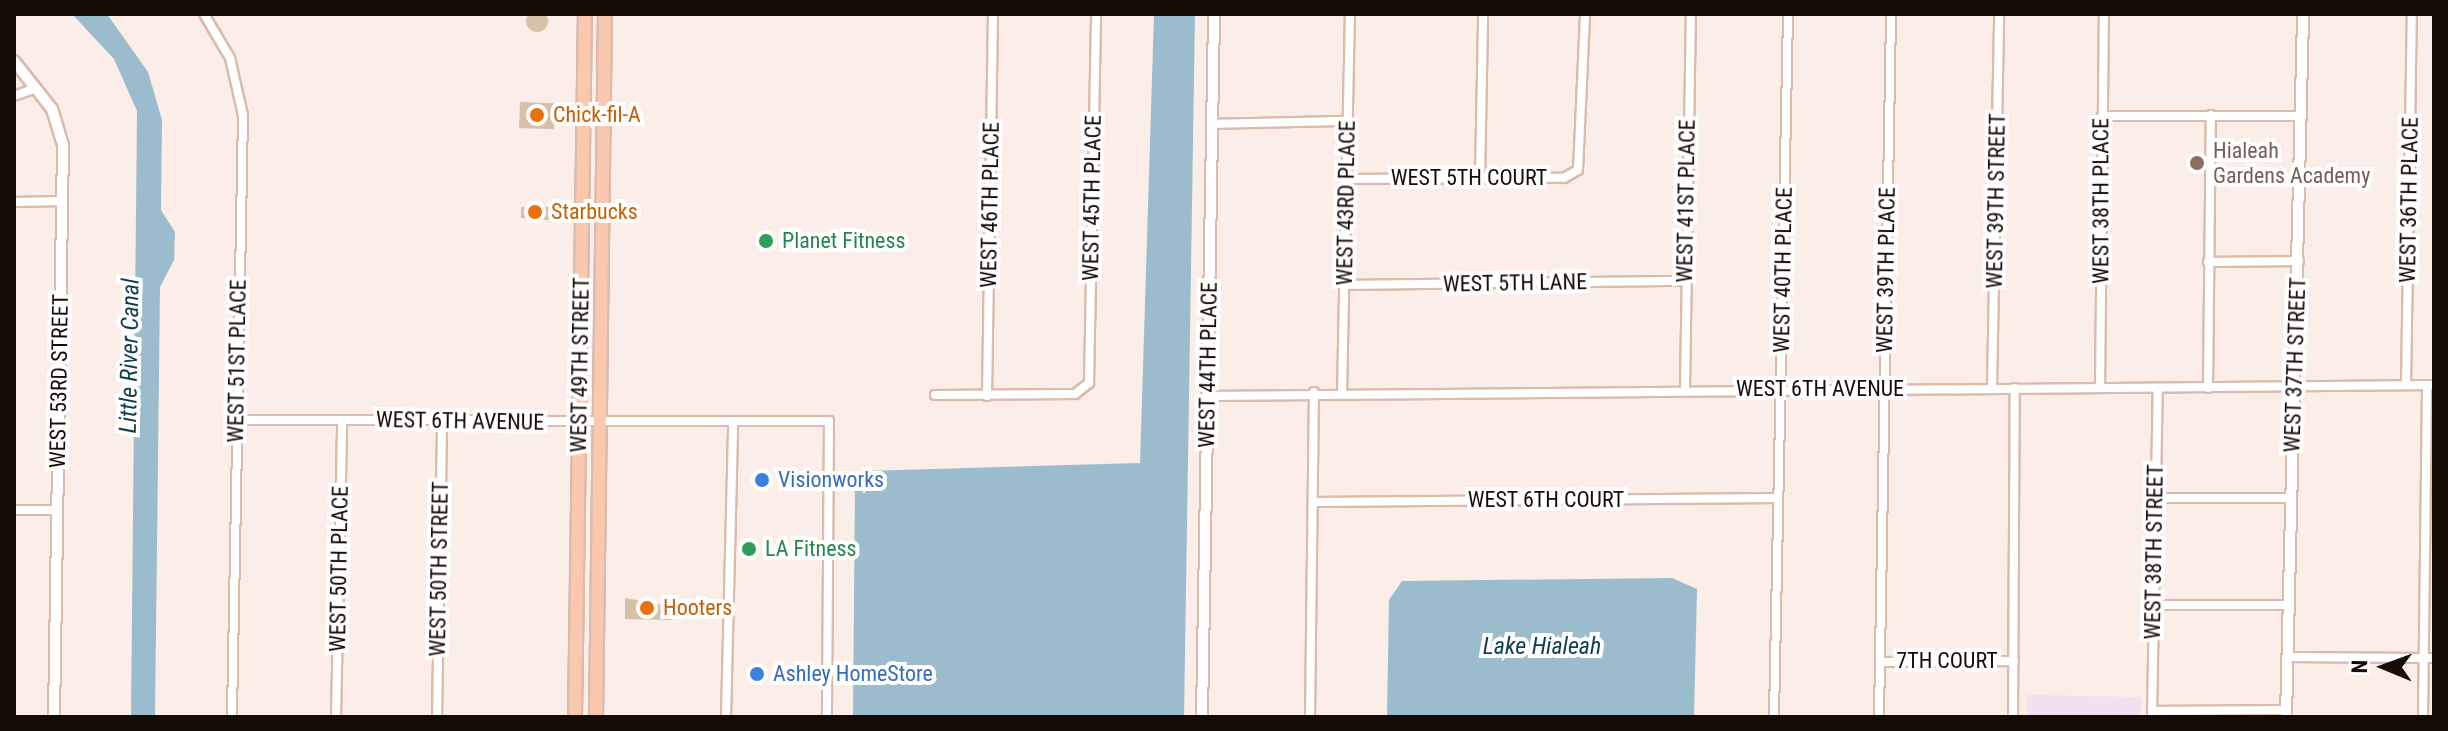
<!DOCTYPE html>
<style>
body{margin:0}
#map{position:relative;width:2448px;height:731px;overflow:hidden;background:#fbede7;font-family:"Roboto Condensed",sans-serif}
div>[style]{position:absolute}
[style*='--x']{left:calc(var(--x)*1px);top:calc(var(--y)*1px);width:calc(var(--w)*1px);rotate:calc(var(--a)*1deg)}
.education>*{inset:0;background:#f2e0f0;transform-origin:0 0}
.water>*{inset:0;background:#9bbccc}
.building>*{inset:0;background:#d8c1a9;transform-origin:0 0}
.round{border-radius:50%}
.roads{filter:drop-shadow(2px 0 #dbbbac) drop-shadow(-2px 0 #dbbbac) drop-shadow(0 2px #dbbbac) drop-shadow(0 -2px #dbbbac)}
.minor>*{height:8px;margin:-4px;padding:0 4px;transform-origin:4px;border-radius:4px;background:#fff}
.tertiary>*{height:10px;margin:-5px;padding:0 5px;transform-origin:5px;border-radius:5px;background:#fff}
.primary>*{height:12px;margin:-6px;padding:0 6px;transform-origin:6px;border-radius:6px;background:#fac7af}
.dots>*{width:22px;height:22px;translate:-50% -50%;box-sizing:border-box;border:4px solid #fff;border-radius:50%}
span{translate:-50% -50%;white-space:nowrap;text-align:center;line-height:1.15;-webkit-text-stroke:8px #fff;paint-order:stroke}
.food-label{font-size:22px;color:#c56008}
.left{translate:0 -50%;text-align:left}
.education-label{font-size:22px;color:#785e54}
.street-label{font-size:22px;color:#160b07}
.leisure-label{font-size:22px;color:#27864d}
.shop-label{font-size:22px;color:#366cbe}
.water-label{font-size:24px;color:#0f3d4f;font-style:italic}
.frame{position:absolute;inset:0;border:16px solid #160b07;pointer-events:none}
.north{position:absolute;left:2344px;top:627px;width:80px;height:80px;-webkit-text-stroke:6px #fff;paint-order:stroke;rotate:271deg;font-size:22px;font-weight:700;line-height:32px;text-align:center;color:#160b07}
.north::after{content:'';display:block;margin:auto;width:28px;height:36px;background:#160b07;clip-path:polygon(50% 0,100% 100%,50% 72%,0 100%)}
</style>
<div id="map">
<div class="education">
<i style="left:2027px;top:695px;width:114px;height:22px;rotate:1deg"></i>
</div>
<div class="water">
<i style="clip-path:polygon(72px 14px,107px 14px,148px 72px,162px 120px,161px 210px,175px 232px,174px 260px,160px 287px,155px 717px,131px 717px,137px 111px,114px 59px)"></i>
<i style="clip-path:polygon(1154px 14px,1195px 14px,1184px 717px,853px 717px,855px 483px,866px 471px,1140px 463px)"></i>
<i style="clip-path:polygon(1672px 578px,1697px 589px,1694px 717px,1387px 717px,1389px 600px,1402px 581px)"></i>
</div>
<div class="building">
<i class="round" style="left:526px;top:10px;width:22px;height:22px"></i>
<i style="left:520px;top:102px;width:35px;height:26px;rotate:2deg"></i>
<i style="clip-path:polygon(521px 207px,549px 207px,549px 220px,521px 218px)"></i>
<i style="clip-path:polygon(625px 598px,668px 606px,672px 620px,625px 619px)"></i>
</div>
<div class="roads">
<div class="minor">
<i style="--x:204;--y:14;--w:51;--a:59.4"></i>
<i style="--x:230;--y:58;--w:58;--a:77.2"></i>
<i style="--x:243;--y:115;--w:602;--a:91.05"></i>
<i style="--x:14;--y:96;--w:23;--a:-20"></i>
<i style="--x:2102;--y:116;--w:200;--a:0"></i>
<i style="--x:1212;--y:124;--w:135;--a:-1.3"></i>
<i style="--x:1480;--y:177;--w:163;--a:-88.9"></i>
<i style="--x:1346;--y:179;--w:218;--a:-0.3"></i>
<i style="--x:1564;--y:178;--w:16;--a:-30"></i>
<i style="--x:1578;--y:170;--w:156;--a:-87.4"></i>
<i style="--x:14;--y:202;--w:49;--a:-1.2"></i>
<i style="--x:2208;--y:262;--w:91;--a:-0.6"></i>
<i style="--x:1345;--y:285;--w:339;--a:-0.7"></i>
<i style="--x:2406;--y:385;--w:371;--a:-89.1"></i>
<i style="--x:1685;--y:388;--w:374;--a:-89.1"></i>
<i style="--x:1992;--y:388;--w:374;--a:-88.9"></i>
<i style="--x:2100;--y:388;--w:374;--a:-89.4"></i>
<i style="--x:2208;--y:388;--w:273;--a:-89.4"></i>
<i style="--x:1342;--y:393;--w:379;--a:-88.8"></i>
<i style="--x:935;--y:395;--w:140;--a:-0.4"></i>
<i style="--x:1075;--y:394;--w:18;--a:-38"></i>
<i style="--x:1089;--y:383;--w:369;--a:-88.9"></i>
<i style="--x:987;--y:396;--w:382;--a:-89.1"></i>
<i style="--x:1207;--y:396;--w:1227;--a:-0.51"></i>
<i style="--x:236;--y:420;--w:593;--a:0.1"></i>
<i style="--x:829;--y:421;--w:296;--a:90.4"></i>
<i style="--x:2155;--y:498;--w:135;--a:0"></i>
<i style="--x:1314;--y:502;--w:463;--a:-0.5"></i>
<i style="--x:14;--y:510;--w:43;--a:0"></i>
<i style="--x:2153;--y:605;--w:135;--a:0"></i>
<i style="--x:2287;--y:657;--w:147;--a:0.4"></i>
<i style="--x:1881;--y:662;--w:133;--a:-0.4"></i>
<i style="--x:2152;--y:711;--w:134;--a:-0.4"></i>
<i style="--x:336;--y:717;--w:297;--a:-88.8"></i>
<i style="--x:437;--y:717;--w:296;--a:-89"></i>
<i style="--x:726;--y:717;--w:293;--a:-88.6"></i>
<i style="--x:1310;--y:717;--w:325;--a:-89.3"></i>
<i style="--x:1774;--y:717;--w:703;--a:-88.86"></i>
<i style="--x:1879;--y:717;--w:703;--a:-89.02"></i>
<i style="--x:2013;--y:717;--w:329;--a:-89.7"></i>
<i style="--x:2152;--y:717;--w:329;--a:-89"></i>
<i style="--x:2423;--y:717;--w:332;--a:-89.3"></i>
</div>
<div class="tertiary">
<i style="--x:14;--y:61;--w:61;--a:51.6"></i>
<i style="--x:52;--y:109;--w:38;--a:73"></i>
<i style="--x:63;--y:145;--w:572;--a:90.9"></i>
<i style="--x:1202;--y:717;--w:703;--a:-89.02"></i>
<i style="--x:2286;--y:717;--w:703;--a:-88.61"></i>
</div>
<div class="primary">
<i style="--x:575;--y:717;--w:703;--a:-89.19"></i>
<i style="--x:596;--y:717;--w:703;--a:-89.27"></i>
</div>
</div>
<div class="dots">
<i style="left:537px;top:115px;background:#e8710a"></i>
<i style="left:2197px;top:163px;background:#8d6e63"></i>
<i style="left:535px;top:212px;background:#e8710a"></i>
<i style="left:766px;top:241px;background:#2e9e5b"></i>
<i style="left:762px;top:480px;background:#3f7fe0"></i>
<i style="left:749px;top:549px;background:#2e9e5b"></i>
<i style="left:647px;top:608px;background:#e8710a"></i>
<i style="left:757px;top:674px;background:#3f7fe0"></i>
</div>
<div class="food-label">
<span class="left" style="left:553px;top:115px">Chick-fil-A</span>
<span class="left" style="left:551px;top:212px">Starbucks</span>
<span class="left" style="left:663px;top:608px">Hooters</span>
</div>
<div class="education-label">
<span class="left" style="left:2213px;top:163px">Hialeah<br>Gardens Academy</span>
</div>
<div class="street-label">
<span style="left:1469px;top:178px">WEST 5TH COURT</span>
<span style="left:1092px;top:198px;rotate:-89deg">WEST 45TH PLACE</span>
<span style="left:2409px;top:200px;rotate:-89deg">WEST 36TH PLACE</span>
<span style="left:1686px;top:201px;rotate:-89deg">WEST 41ST PLACE</span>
<span style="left:1996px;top:201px;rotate:-89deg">WEST 39TH STREET</span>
<span style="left:2101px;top:201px;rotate:-90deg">WEST 38TH PLACE</span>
<span style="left:1346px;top:203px;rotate:-89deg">WEST 43RD PLACE</span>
<span style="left:990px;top:205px;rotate:-89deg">WEST 46TH PLACE</span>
<span style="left:1783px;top:270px;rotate:-89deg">WEST 40TH PLACE</span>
<span style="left:1886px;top:270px;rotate:-89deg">WEST 39TH PLACE</span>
<span style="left:1515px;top:283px;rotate:-1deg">WEST 5TH LANE</span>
<span style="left:237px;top:361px;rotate:-89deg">WEST 51ST PLACE</span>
<span style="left:580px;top:365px;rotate:-89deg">WEST 49TH STREET</span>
<span style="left:1208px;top:365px;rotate:-89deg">WEST 44TH PLACE</span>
<span style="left:2295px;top:365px;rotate:-88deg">WEST 37TH STREET</span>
<span style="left:59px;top:381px;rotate:-89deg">WEST 53RD STREET</span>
<span style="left:1820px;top:389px">WEST 6TH AVENUE</span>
<span style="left:460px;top:421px;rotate:1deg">WEST 6TH AVENUE</span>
<span style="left:1546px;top:500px">WEST 6TH COURT</span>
<span style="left:2154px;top:552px;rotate:-89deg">WEST 38TH STREET</span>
<span style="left:339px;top:569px;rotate:-89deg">WEST 50TH PLACE</span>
<span style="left:439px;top:569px;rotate:-89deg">WEST 50TH STREET</span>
<span style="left:1947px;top:661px">7TH COURT</span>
</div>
<div class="leisure-label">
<span class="left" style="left:782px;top:241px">Planet Fitness</span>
<span class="left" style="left:765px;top:549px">LA Fitness</span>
</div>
<div class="shop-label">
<span class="left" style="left:778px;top:480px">Visionworks</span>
<span class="left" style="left:773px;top:674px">Ashley HomeStore</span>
</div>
<div class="water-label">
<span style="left:130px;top:356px;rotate:-89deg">Little River Canal</span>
<span style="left:1542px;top:647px">Lake Hialeah</span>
</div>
<div class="frame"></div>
<div class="north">N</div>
</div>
